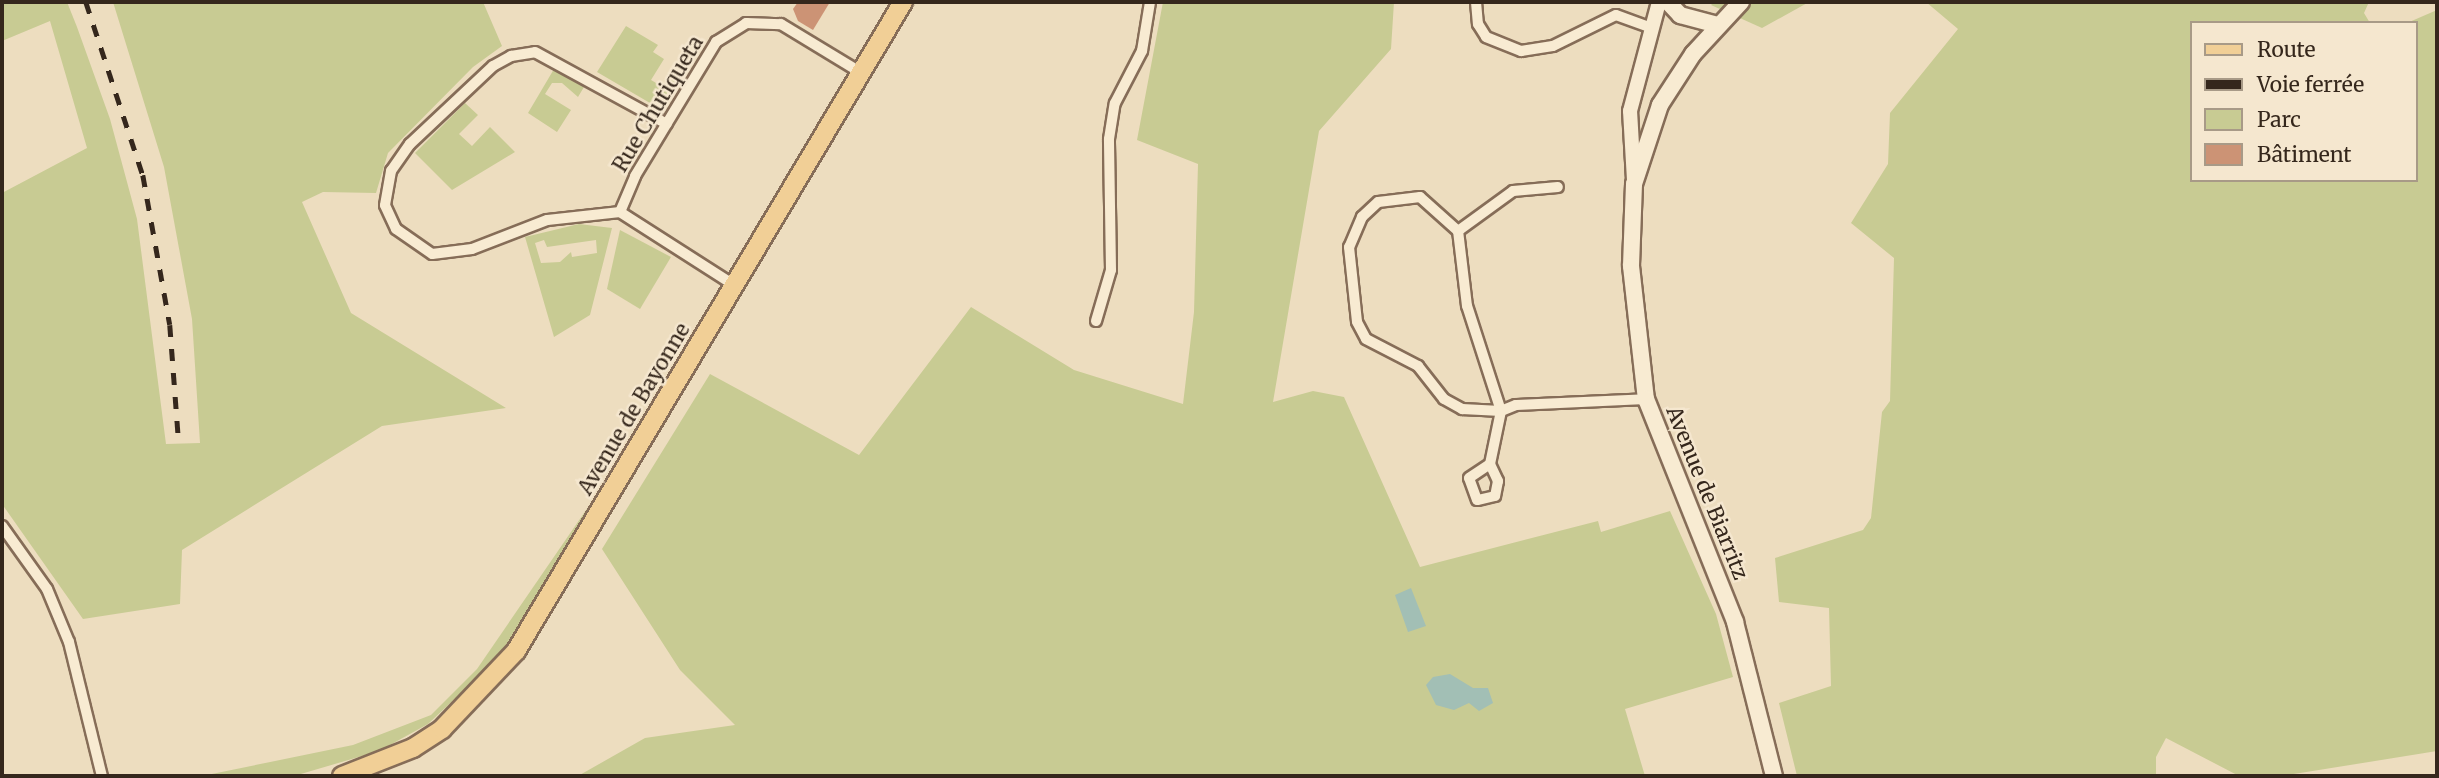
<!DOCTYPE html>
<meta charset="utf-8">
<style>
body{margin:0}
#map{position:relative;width:2439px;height:778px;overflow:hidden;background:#edddbf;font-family:Merriweather,serif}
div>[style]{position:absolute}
.green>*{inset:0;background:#c8cb93}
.water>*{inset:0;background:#a2bfb5}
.building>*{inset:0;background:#cc9375}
.roads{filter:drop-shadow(2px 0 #866d58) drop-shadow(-2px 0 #866d58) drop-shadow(0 2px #866d58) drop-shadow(0 -2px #866d58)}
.minor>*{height:10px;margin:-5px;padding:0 5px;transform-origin:5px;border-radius:5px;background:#f8ebd2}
.tertiary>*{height:14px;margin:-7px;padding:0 7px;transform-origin:7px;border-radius:7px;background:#f8ebd2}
.secondary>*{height:16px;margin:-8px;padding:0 8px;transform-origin:8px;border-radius:8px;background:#f8ebd2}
.primary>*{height:18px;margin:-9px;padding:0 9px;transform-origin:9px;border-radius:9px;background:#f1cf96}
.rail>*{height:4.5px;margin-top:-2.25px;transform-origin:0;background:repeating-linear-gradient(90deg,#35271c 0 12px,transparent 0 24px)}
span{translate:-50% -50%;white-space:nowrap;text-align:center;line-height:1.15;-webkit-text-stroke:5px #f5e7cf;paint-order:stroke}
.street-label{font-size:21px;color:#35271c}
.frame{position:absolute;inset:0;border:4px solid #35271c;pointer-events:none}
.legend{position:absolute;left:2190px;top:21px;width:228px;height:161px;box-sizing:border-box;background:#f5e7cf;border:2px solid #a89a87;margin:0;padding:9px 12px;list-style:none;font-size:21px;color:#35271c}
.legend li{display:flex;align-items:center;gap:14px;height:35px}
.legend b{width:35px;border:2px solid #a89a87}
</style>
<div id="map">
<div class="green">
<i style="clip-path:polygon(2px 2px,67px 2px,77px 27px,110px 119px,137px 219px,166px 444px,200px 443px,192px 319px,164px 167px,113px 2px,483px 2px,502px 46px,473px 67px,388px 153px,376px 193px,323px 192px,302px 202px,351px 313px,506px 408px,382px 426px,182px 550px,180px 604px,83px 619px,2px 504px,2px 193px,87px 148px,50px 21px,2px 41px)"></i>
<i style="clip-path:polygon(1163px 2px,1394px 2px,1391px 49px,1319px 131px,1273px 402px,1313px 391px,1344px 397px,1420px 567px,1598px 521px,1601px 532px,1670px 511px,1716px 614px,1733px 677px,1625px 709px,1645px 776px,578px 776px,645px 738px,735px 725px,680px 670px,602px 549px,710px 374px,859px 455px,971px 307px,1074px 370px,1183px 404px,1194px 312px,1198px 164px,1137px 140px)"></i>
<i style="clip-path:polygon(1714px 2px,1809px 2px,1762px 28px,1711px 5px)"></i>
<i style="clip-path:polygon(1926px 2px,2369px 2px,2364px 13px,2370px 23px,2192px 23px,2192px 180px,2416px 180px,2416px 23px,2407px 23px,2437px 10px,2437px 751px,2282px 776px,2239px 776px,2166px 738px,2156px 757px,2156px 776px,1797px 776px,1779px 703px,1831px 686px,1829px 608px,1779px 602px,1775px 558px,1863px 530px,1871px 518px,1882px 412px,1890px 401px,1894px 258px,1851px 223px,1888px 164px,1890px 113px,1958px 29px)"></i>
<i style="clip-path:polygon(626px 26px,658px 45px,653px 52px,664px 59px,651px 80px,663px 87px,681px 59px,690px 64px,660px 103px,650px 103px,597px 72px)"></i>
<i style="clip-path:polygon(554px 69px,584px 87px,578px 97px,562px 83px,552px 83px,545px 94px,571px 110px,557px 132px,528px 113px)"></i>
<i style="clip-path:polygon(465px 103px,478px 115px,459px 134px,472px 146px,490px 127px,515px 152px,452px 190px,415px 153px)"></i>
<i style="clip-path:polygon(evenodd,579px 224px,612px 228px,590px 315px,554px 337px,525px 237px,579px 224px,544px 240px,547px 247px,596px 240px,597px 253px,572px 257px,571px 252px,560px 262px,541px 263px,535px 243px,544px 240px)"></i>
<i style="clip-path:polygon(620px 230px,671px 257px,640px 309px,607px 289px)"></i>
<i style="clip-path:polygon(595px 497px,499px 657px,428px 724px,379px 751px,294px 776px,202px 776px,353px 745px,431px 715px,477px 669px)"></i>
</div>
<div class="water">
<i style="clip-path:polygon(1411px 588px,1426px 626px,1408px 632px,1395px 595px)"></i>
<i style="clip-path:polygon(1450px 674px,1473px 688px,1488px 688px,1493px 703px,1479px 711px,1469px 703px,1454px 710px,1436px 705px,1426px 685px,1433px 677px)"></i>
</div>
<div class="building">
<i style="clip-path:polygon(798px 2px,830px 2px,813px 30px,798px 21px,793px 9px)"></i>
</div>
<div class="roads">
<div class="minor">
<i style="left:1476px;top:2px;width:22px;rotate:85deg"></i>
<i style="left:1478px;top:24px;width:15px;rotate:58deg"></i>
<i style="left:1486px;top:37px;width:38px;rotate:22deg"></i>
<i style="left:1521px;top:51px;width:32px;rotate:-9deg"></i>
<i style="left:1553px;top:46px;width:70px;rotate:-26.2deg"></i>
<i style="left:1616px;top:15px;width:37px;rotate:20deg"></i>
<i style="left:620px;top:212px;width:73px;rotate:173.7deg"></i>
<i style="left:547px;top:220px;width:80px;rotate:158.9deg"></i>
<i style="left:472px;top:249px;width:40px;rotate:172.9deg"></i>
<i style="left:432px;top:254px;width:44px;rotate:-145.2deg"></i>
<i style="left:396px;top:229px;width:26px;rotate:-115deg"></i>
<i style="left:385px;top:205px;width:35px;rotate:-80deg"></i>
<i style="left:391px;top:171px;width:33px;rotate:-55deg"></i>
<i style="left:410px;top:144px;width:114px;rotate:-43.2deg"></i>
<i style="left:493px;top:66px;width:21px;rotate:-29deg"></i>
<i style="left:511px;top:56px;width:24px;rotate:-9deg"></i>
<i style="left:535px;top:52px;width:150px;rotate:28.6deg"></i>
<i style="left:1458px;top:231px;width:51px;rotate:-138.2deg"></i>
<i style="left:1420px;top:197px;width:42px;rotate:173.2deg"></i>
<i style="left:1378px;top:202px;width:22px;rotate:137deg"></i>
<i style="left:1362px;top:217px;width:33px;rotate:113deg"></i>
<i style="left:1349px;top:247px;width:75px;rotate:83.9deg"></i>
<i style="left:1357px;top:322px;width:19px;rotate:62deg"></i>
<i style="left:1366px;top:339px;width:59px;rotate:27.4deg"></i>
<i style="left:1418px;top:366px;width:42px;rotate:51.8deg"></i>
<i style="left:1444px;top:399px;width:21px;rotate:29deg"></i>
<i style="left:1462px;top:409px;width:39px;rotate:3deg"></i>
<i style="left:1501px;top:411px;width:110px;rotate:-107.9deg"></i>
<i style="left:1467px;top:306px;width:76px;rotate:-96.8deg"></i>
<i style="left:1458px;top:231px;width:68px;rotate:-36deg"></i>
<i style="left:1513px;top:191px;width:45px;rotate:-5.1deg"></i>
<i style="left:734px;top:285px;width:135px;rotate:-147.4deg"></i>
<i style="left:620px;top:212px;width:39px;rotate:-67deg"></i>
<i style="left:635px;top:176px;width:157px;rotate:-58.8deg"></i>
<i style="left:716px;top:42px;width:36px;rotate:-32deg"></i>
<i style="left:746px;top:23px;width:35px;rotate:2deg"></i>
<i style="left:781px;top:24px;width:92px;rotate:31.3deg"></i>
<i style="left:1096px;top:321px;width:53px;rotate:-73.6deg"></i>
<i style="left:1111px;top:270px;width:131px;rotate:-90.9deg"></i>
<i style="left:1109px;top:139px;width:36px;rotate:-81deg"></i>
<i style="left:1115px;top:103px;width:59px;rotate:-62.6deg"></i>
<i style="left:1142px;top:51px;width:50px;rotate:-80.7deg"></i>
<i style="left:1490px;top:464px;width:19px;rotate:65deg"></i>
<i style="left:1498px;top:481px;width:15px;rotate:101deg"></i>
<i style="left:1495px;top:496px;width:18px;rotate:167deg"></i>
<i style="left:1477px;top:500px;width:23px;rotate:-110deg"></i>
<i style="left:1469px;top:478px;width:25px;rotate:-34deg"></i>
<i style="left:1490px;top:464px;width:54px;rotate:-78.3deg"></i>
<i style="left:1501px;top:411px;width:16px;rotate:-22deg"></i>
<i style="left:1516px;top:405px;width:130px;rotate:-2.6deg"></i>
<i style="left:2px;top:526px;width:77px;rotate:54.5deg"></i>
<i style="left:47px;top:589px;width:57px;rotate:67.5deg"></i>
<i style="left:69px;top:642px;width:138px;rotate:76.2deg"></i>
</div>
<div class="tertiary">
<i style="left:1634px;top:180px;width:69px;rotate:-93.3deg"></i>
<i style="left:1630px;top:111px;width:113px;rotate:-75.1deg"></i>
</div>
<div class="secondary">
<i style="left:1668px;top:2px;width:18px;rotate:47deg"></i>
<i style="left:1680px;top:15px;width:38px;rotate:15deg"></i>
<i style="left:1741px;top:2px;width:71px;rotate:132.7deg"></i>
<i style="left:1693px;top:54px;width:61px;rotate:122.9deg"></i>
<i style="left:1660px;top:105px;width:83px;rotate:108.2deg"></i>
<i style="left:1634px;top:184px;width:82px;rotate:92.1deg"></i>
<i style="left:1631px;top:266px;width:134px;rotate:83.6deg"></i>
<i style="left:1646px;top:399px;width:240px;rotate:68.2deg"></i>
<i style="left:1735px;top:622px;width:159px;rotate:75.8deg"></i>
</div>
<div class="primary">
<i style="left:342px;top:776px;width:76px;rotate:-21.5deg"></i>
<i style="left:413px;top:748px;width:35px;rotate:-33deg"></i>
<i style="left:442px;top:729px;width:108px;rotate:-46.5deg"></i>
<i style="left:516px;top:651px;width:756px;rotate:-59.19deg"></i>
</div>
</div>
<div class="rail">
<i style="left:86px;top:2px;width:182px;rotate:71.8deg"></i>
<i style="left:143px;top:175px;width:152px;rotate:79.8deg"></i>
<i style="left:170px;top:325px;width:119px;rotate:85.7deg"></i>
</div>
<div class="street-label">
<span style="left:658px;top:104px;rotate:-59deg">Rue Chutiqueta</span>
<span style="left:634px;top:409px;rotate:-59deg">Avenue de Bayonne</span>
<span style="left:1707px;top:493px;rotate:68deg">Avenue de Biarritz</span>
</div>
<div class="frame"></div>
<ul class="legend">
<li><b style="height:9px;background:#f1cf96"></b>Route</li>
<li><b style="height:9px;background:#35271c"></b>Voie ferrée</li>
<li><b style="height:19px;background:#c8cb93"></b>Parc</li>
<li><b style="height:19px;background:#cc9375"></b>Bâtiment</li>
</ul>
</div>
